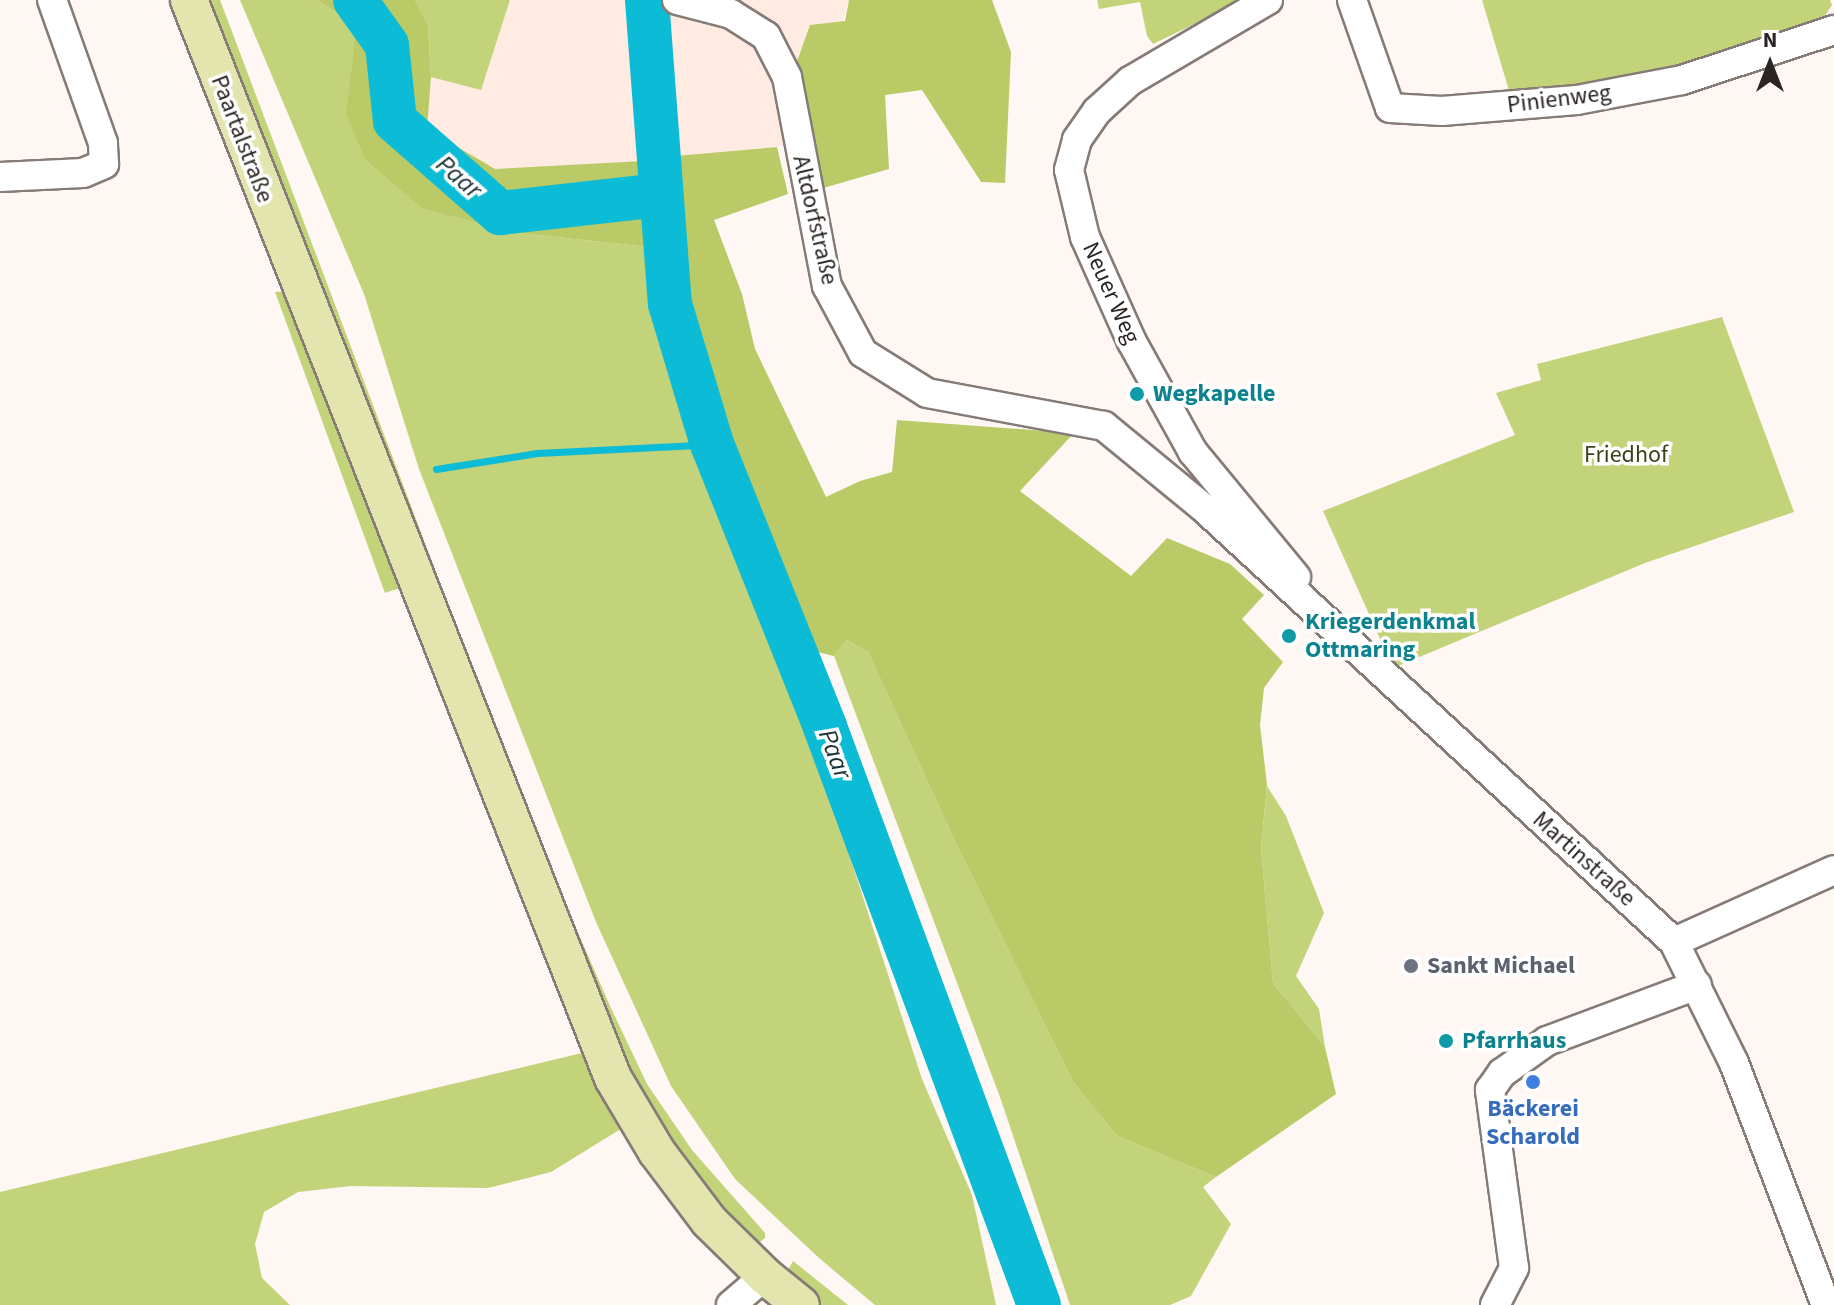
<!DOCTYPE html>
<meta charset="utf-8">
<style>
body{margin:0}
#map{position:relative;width:1834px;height:1305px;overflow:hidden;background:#fff7f4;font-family:"Source Sans 3",sans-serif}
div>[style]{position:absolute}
.built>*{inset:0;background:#ffebe1}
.green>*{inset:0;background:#c3d37a}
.forest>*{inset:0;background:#b9ca67}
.stream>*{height:7px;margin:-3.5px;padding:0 3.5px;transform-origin:3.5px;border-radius:3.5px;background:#0cbbd6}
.river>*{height:44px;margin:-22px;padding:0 22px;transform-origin:22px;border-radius:22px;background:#0cbbd6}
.roads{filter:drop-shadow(2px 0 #867b76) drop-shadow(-2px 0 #867b76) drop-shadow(0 2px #867b76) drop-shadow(0 -2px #867b76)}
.minor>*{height:28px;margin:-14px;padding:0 14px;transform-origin:14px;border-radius:14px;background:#fff}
.major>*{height:36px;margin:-18px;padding:0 18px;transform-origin:18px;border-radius:18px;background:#e3e5af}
.dots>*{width:22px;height:22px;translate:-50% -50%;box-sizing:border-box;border:4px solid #fff;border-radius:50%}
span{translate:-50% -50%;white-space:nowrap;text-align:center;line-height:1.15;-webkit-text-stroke:7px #fff;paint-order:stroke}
.street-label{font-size:24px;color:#2a2523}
.culture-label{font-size:24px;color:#0d838f;font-weight:700}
.left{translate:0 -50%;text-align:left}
.park-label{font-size:24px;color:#3d431a}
.worship-label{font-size:24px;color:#5b616d;font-weight:700}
.shop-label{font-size:24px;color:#366cbe;font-weight:700}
.water-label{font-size:26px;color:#193136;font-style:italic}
.north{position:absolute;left:1730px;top:24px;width:80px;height:80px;-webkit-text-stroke:6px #fff;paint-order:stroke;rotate:0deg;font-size:22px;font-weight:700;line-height:32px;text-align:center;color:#2a2523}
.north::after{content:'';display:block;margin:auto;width:28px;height:36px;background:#2a2523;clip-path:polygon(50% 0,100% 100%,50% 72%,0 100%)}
</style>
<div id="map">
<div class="built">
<i style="clip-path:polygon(510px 0,849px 0,808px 143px,643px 161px,495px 170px,427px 129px,431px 77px,481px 89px)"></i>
</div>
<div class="green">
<i style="clip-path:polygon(197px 0,220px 0,533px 829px,610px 1006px,647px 1084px,692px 1150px,765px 1233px,765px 1238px,758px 1244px,748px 1244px,633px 1090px)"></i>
<i style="clip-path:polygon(240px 0,317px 0,357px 26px,356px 58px,519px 233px,649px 247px,657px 337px,703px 451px,784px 678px,809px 731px,922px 1079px,972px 1195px,996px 1305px,875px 1305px,819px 1258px,735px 1179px,671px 1086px,596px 922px,419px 469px,364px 294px)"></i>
<i style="clip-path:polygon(415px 0,510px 0,481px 90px,431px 77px,428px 25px)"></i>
<i style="clip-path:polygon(1097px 0,1244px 0,1153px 44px,1147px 36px,1140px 2px,1099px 9px)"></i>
<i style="clip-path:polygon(1482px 0,1830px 0,1832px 5px,1822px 20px,1678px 67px,1571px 88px,1510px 94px)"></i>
<i style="clip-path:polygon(286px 291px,412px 584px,385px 593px,275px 292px)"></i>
<i style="clip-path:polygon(1722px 317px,1794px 512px,1645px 563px,1393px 668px,1323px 511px,1515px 435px,1496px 393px,1541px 380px,1537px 364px)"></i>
<i style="clip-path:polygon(847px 640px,868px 652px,952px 835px,1073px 1082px,1117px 1136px,1216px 1177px,1203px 1187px,1231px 1224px,1191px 1296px,1170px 1305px,1070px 1305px,1000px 1097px,834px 656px)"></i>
<i style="clip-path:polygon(1267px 786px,1286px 816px,1324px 913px,1296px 976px,1319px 1009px,1325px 1047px,1273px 983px,1261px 849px)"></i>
<i style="clip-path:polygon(586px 1052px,624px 1127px,551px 1172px,488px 1188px,351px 1186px,298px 1192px,264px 1212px,255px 1244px,262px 1278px,290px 1305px,0 1305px,0 1192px)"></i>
<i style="clip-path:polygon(793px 1261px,848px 1305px,817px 1305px,784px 1277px)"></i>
</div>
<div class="forest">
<i style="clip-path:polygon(317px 0,415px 0,428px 25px,431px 77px,427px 129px,495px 169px,643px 161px,649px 247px,519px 233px,422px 208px,365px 159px,346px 114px,357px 26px)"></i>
<i style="clip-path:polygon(849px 0,992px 0,1011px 52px,1005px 183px,981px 182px,922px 90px,885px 95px,889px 169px,813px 191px,794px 70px,810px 25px,845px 21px)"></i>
<i style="clip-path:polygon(777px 147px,788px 194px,714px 220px,742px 294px,755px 349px,826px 497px,860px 481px,892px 472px,897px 420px,1074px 433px,1020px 491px,1131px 576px,1167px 538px,1230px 564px,1264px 595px,1242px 619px,1283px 662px,1264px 688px,1260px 725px,1267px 785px,1261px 849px,1273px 983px,1325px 1047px,1336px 1094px,1216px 1177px,1117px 1136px,1073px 1082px,952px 835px,868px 652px,847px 640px,834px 656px,793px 646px,721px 467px,683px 347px,664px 157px)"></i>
</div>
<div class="stream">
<i style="left:436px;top:469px;width:102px;rotate:-9deg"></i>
<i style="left:537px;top:453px;width:175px;rotate:-2.9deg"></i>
</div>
<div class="river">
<i style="left:355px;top:0;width:55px;rotate:54.6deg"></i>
<i style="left:387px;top:45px;width:76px;rotate:84deg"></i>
<i style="left:395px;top:121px;width:140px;rotate:41.2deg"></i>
<i style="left:500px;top:213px;width:162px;rotate:-6.4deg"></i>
<i style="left:647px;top:0;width:305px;rotate:85.7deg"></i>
<i style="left:670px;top:304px;width:146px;rotate:73.3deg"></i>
<i style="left:712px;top:444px;width:305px;rotate:68.2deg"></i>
<i style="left:825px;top:727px;width:616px;rotate:69.68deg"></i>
</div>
<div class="roads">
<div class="minor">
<i style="left:677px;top:0;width:56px;rotate:14.5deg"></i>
<i style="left:731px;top:14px;width:41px;rotate:32.2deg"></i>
<i style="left:766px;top:36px;width:46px;rotate:62.9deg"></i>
<i style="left:787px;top:77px;width:213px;rotate:79.2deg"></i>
<i style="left:827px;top:286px;width:76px;rotate:61.8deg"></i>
<i style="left:863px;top:353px;width:75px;rotate:32deg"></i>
<i style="left:927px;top:393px;width:180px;rotate:10.6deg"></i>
<i style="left:1104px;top:426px;width:131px;rotate:39.4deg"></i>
<i style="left:1205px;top:509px;width:638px;rotate:42.71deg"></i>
<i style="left:1674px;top:942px;width:135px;rotate:63.6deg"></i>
<i style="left:1734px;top:1063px;width:259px;rotate:69.2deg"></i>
<i style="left:1268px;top:0;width:160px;rotate:149.6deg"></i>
<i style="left:1130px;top:81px;width:45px;rotate:137.7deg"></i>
<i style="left:1097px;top:111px;width:35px;rotate:125deg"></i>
<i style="left:1077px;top:140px;width:31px;rotate:105deg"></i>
<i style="left:1069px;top:170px;width:69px;rotate:76.6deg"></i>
<i style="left:1085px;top:237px;width:115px;rotate:65.9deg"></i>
<i style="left:1132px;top:342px;width:126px;rotate:61deg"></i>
<i style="left:1193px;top:452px;width:162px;rotate:50.5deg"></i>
<i style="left:1352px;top:0;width:114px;rotate:70.6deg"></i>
<i style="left:1390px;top:108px;width:52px;rotate:3.3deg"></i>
<i style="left:1442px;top:111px;width:135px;rotate:-4.7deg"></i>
<i style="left:1577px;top:100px;width:107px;rotate:-10.8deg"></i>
<i style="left:1682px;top:80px;width:160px;rotate:-18.2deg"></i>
<i style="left:0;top:177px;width:83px;rotate:-2.8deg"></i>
<i style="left:83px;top:173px;width:23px;rotate:-23deg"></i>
<i style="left:104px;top:164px;width:21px;rotate:-93deg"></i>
<i style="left:103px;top:143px;width:152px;rotate:-109.6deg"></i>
<i style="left:1674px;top:942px;width:175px;rotate:-24.2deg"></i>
<i style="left:731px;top:1305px;width:45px;rotate:-40.5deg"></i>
<i style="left:1495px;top:1305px;width:42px;rotate:-62.8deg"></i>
<i style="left:1514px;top:1268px;width:180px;rotate:-97.7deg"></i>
<i style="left:1490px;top:1090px;width:21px;rotate:-55deg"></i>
<i style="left:1502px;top:1073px;width:55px;rotate:-35.4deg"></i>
<i style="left:1547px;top:1041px;width:160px;rotate:-20.5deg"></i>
</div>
<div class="major">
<i style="left:189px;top:0;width:1158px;rotate:68.53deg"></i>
<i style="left:613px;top:1078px;width:86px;rotate:59.3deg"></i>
<i style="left:657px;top:1152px;width:86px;rotate:53deg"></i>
<i style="left:709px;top:1221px;width:78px;rotate:44.5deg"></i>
<i style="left:765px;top:1276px;width:46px;rotate:38.9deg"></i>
</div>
</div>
<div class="dots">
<i style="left:1137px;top:394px;background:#0f9aa8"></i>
<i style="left:1289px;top:636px;background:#0f9aa8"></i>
<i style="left:1411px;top:966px;background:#6b7280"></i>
<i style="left:1446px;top:1041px;background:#0f9aa8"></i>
<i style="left:1533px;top:1082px;background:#3f7fe0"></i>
</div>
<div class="street-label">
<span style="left:1559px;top:99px;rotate:-7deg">Pinienweg</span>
<span style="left:242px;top:139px;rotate:69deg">Paartalstraße</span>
<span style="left:815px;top:220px;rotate:77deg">Altdorfstraße</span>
<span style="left:1111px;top:293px;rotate:66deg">Neuer Weg</span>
<span style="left:1584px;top:859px;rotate:42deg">Martinstraße</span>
</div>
<div class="culture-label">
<span class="left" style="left:1153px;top:394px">Wegkapelle</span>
<span class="left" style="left:1305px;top:636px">Kriegerdenkmal<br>Ottmaring</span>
<span class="left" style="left:1462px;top:1041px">Pfarrhaus</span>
</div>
<div class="park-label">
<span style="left:1626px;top:455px">Friedhof</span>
</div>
<div class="worship-label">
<span class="left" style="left:1427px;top:966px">Sankt Michael</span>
</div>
<div class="shop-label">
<span style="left:1533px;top:1123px">Bäckerei<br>Scharold</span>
</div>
<div class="water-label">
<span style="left:459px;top:177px;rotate:41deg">Paar</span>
<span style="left:835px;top:754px;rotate:69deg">Paar</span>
</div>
<div class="north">N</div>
</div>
